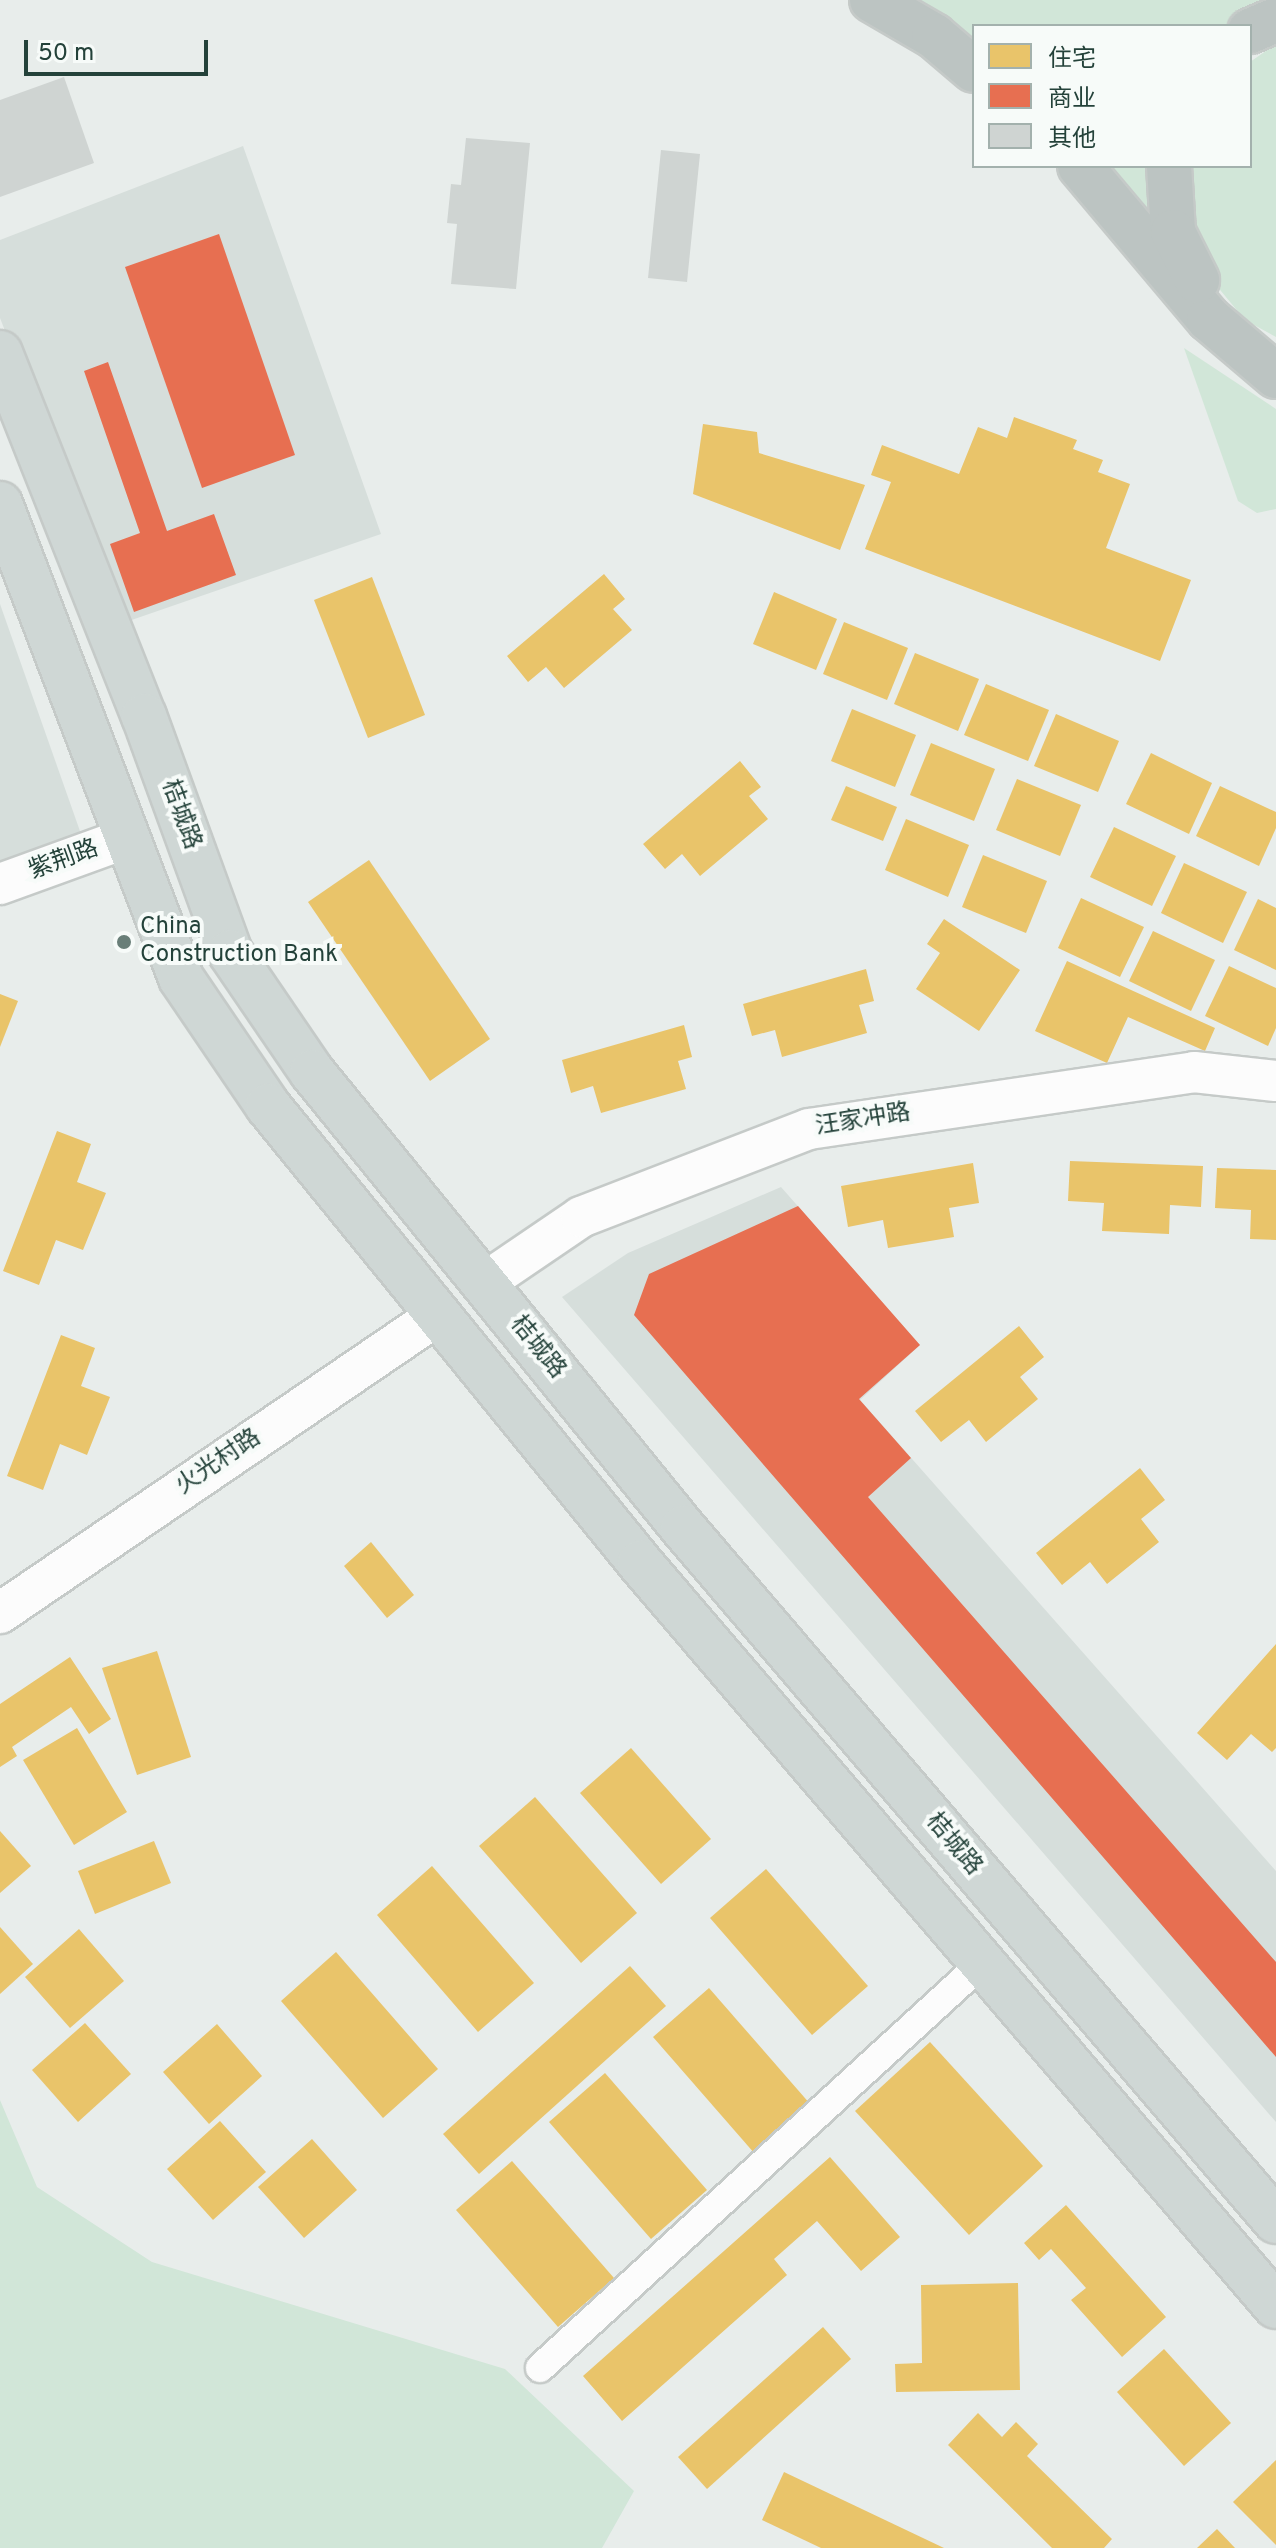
<!DOCTYPE html>
<meta charset="utf-8">
<style>
body{margin:0}
#map{position:relative;width:1276px;height:2548px;overflow:hidden;background:#e8edeb;font-family:Overpass,"Noto Sans SC",sans-serif}
div>[style]{position:absolute}
.built>*{inset:0;background:#d6dedb}
.green>*{inset:0;background:#d1e6d8}
.homes>*{inset:0;background:#e9c46a}
.shops>*{inset:0;background:#e76f51}
.building>*{inset:0;background:#cfd4d2}
.roads{filter:drop-shadow(2px 0 #c5cac8) drop-shadow(-2px 0 #c5cac8) drop-shadow(0 2px #c5cac8) drop-shadow(0 -2px #c5cac8)}
.street>*{height:28px;margin:-14px;padding:0 14px;transform-origin:14px;border-radius:14px;background:#fcfcfc}
.secondary>*{height:40px;margin:-20px;padding:0 20px;transform-origin:20px;border-radius:20px;background:#fcfcfc}
.primary>*{height:44px;margin:-22px;padding:0 22px;transform-origin:22px;border-radius:22px;background:#cfd7d5}
.highway>*{height:44px;margin:-22px;padding:0 22px;transform-origin:22px;border-radius:22px;background:#bcc4c2}
.dots>*{width:22px;height:22px;translate:-50% -50%;box-sizing:border-box;border:4px solid #f7fbf9;border-radius:50%}
span{translate:-50% -50%;white-space:nowrap;text-align:center;line-height:1.15;-webkit-text-stroke:8px #f7fbf9;paint-order:stroke}
.street-label{font-size:24px;color:#24423a}
.poi-label{font-size:24px;color:#24423a}
.left{translate:0 -50%;text-align:left}
.legend{position:absolute;left:972px;top:24px;width:280px;height:144px;box-sizing:border-box;background:#f7fbf9;border:2px solid #a3b1ad;margin:0;padding:10px 14px;list-style:none;font-size:24px;color:#24423a}
.legend li{display:flex;align-items:center;gap:16px;height:40px}
.legend b{width:40px;border:2px solid #a3b1ad}
.scale{position:absolute;left:24px;top:40px;width:184px;height:36px;box-sizing:border-box;border:4px solid #24423a;border-top:0;padding-left:10px;font-size:24px;line-height:28px;white-space:nowrap;color:#24423a;-webkit-text-stroke:6px #f7fbf9;paint-order:stroke}
</style>
<div id="map">
<div class="built">
<i style="clip-path:polygon(243px 146px,381px 534px,120px 624px,0 318px,0 240px)"></i>
<i style="clip-path:polygon(0 604px,81px 834px,0 865px)"></i>
<i style="clip-path:polygon(781px 1187px,920px 1345px,860px 1400px,1276px 1871px,1276px 2122px,562px 1297px,628px 1253px)"></i>
</div>
<div class="green">
<i style="clip-path:polygon(883px 0,1276px 0,1240px 26px,974px 26px,974px 54px)"></i>
<i style="clip-path:polygon(1276px 44px,1276px 337px,1245px 320px,1216px 285px,1196px 249px,1186px 166px,1250px 166px,1250px 62px)"></i>
<i style="clip-path:polygon(1098px 166px,1154px 166px,1161px 246px)"></i>
<i style="clip-path:polygon(1184px 348px,1276px 409px,1276px 509px,1257px 513px,1238px 501px)"></i>
<i style="clip-path:polygon(0 2100px,37px 2187px,152px 2262px,505px 2369px,634px 2491px,602px 2548px,0 2548px)"></i>
</div>
<div class="homes">
<i style="clip-path:polygon(1014px 417px,1077px 440px,1073px 449px,1103px 460px,1098px 472px,1130px 484px,1106px 548px,1191px 580px,1160px 661px,865px 549px,891px 482px,871px 475px,882px 445px,959px 474px,978px 427px,1007px 438px)"></i>
<i style="clip-path:polygon(703px 424px,757px 432px,759px 453px,865px 485px,840px 550px,693px 494px)"></i>
<i style="clip-path:polygon(604px 574px,625px 599px,613px 609px,632px 630px,564px 688px,546px 667px,528px 682px,507px 656px)"></i>
<i style="clip-path:polygon(372px 577px,425px 715px,368px 738px,314px 600px)"></i>
<i style="clip-path:polygon(774px 592px,837px 619px,816px 670px,753px 644px)"></i>
<i style="clip-path:polygon(844px 622px,908px 648px,887px 700px,823px 674px)"></i>
<i style="clip-path:polygon(915px 653px,979px 679px,958px 731px,894px 704px)"></i>
<i style="clip-path:polygon(986px 684px,1049px 710px,1028px 761px,964px 735px)"></i>
<i style="clip-path:polygon(852px 709px,916px 735px,895px 787px,831px 761px)"></i>
<i style="clip-path:polygon(1056px 714px,1119px 741px,1098px 792px,1034px 766px)"></i>
<i style="clip-path:polygon(931px 743px,995px 769px,974px 821px,910px 795px)"></i>
<i style="clip-path:polygon(1151px 753px,1212px 783px,1189px 834px,1126px 804px)"></i>
<i style="clip-path:polygon(740px 761px,761px 787px,749px 796px,768px 819px,700px 876px,682px 854px,665px 869px,643px 844px)"></i>
<i style="clip-path:polygon(1017px 779px,1081px 805px,1060px 856px,996px 830px)"></i>
<i style="clip-path:polygon(846px 786px,897px 807px,883px 841px,831px 820px)"></i>
<i style="clip-path:polygon(1220px 786px,1276px 812px,1276px 828px,1259px 866px,1196px 836px)"></i>
<i style="clip-path:polygon(906px 819px,969px 845px,948px 897px,885px 870px)"></i>
<i style="clip-path:polygon(1114px 827px,1176px 856px,1152px 906px,1090px 877px)"></i>
<i style="clip-path:polygon(983px 855px,1047px 881px,1026px 933px,962px 907px)"></i>
<i style="clip-path:polygon(369px 860px,490px 1039px,430px 1081px,308px 902px)"></i>
<i style="clip-path:polygon(1184px 863px,1247px 892px,1223px 943px,1161px 913px)"></i>
<i style="clip-path:polygon(1081px 898px,1144px 927px,1120px 977px,1058px 948px)"></i>
<i style="clip-path:polygon(1258px 899px,1276px 908px,1276px 970px,1234px 950px)"></i>
<i style="clip-path:polygon(944px 919px,1020px 970px,979px 1031px,916px 989px,940px 953px,927px 944px)"></i>
<i style="clip-path:polygon(1153px 931px,1215px 960px,1191px 1011px,1129px 981px)"></i>
<i style="clip-path:polygon(1067px 961px,1215px 1028px,1205px 1051px,1128px 1017px,1107px 1063px,1035px 1031px)"></i>
<i style="clip-path:polygon(1229px 966px,1276px 988px,1276px 1028px,1268px 1046px,1205px 1016px)"></i>
<i style="clip-path:polygon(866px 969px,874px 1001px,859px 1005px,867px 1033px,782px 1057px,775px 1030px,752px 1036px,743px 1004px)"></i>
<i style="clip-path:polygon(0 994px,18px 1001px,0 1047px)"></i>
<i style="clip-path:polygon(684px 1025px,692px 1057px,678px 1061px,686px 1089px,601px 1113px,593px 1086px,571px 1093px,562px 1060px)"></i>
<i style="clip-path:polygon(57px 1131px,91px 1144px,77px 1182px,106px 1193px,83px 1250px,56px 1240px,39px 1285px,3px 1271px)"></i>
<i style="clip-path:polygon(1070px 1161px,1203px 1166px,1201px 1207px,1170px 1205px,1169px 1234px,1102px 1231px,1104px 1203px,1068px 1201px)"></i>
<i style="clip-path:polygon(973px 1163px,979px 1203px,949px 1208px,954px 1237px,888px 1248px,883px 1220px,848px 1227px,841px 1186px)"></i>
<i style="clip-path:polygon(1217px 1168px,1276px 1170px,1276px 1240px,1250px 1239px,1251px 1210px,1215px 1208px)"></i>
<i style="clip-path:polygon(1019px 1326px,1044px 1357px,1020px 1377px,1038px 1399px,986px 1442px,969px 1420px,941px 1442px,915px 1411px)"></i>
<i style="clip-path:polygon(61px 1335px,95px 1348px,81px 1386px,110px 1397px,87px 1455px,60px 1444px,43px 1490px,7px 1476px)"></i>
<i style="clip-path:polygon(1140px 1468px,1165px 1500px,1141px 1519px,1159px 1542px,1107px 1584px,1090px 1562px,1062px 1585px,1036px 1553px)"></i>
<i style="clip-path:polygon(371px 1542px,414px 1595px,387px 1618px,344px 1566px)"></i>
<i style="clip-path:polygon(1276px 1644px,1276px 1748px,1272px 1752px,1251px 1734px,1227px 1760px,1197px 1733px)"></i>
<i style="clip-path:polygon(157px 1651px,191px 1757px,137px 1775px,102px 1668px)"></i>
<i style="clip-path:polygon(70px 1657px,111px 1719px,89px 1734px,71px 1707px,12px 1747px,17px 1756px,0 1767px,0 1704px)"></i>
<i style="clip-path:polygon(77px 1728px,127px 1812px,74px 1845px,23px 1760px)"></i>
<i style="clip-path:polygon(631px 1748px,711px 1839px,661px 1884px,580px 1793px)"></i>
<i style="clip-path:polygon(535px 1797px,637px 1913px,581px 1963px,479px 1846px)"></i>
<i style="clip-path:polygon(0 1831px,31px 1866px,0 1893px)"></i>
<i style="clip-path:polygon(154px 1841px,171px 1883px,95px 1914px,78px 1871px)"></i>
<i style="clip-path:polygon(432px 1866px,534px 1983px,478px 2032px,377px 1915px)"></i>
<i style="clip-path:polygon(766px 1869px,868px 1986px,812px 2035px,710px 1918px)"></i>
<i style="clip-path:polygon(0 1927px,33px 1964px,0 1994px)"></i>
<i style="clip-path:polygon(79px 1929px,124px 1981px,70px 2028px,25px 1977px)"></i>
<i style="clip-path:polygon(336px 1952px,438px 2069px,383px 2118px,281px 2001px)"></i>
<i style="clip-path:polygon(630px 1966px,666px 2006px,479px 2174px,443px 2134px)"></i>
<i style="clip-path:polygon(709px 1988px,811px 2105px,755px 2154px,653px 2037px)"></i>
<i style="clip-path:polygon(85px 2023px,131px 2074px,78px 2122px,32px 2070px)"></i>
<i style="clip-path:polygon(217px 2024px,262px 2076px,209px 2124px,163px 2072px)"></i>
<i style="clip-path:polygon(930px 2042px,1043px 2166px,969px 2235px,855px 2111px)"></i>
<i style="clip-path:polygon(605px 2073px,707px 2190px,651px 2239px,549px 2122px)"></i>
<i style="clip-path:polygon(220px 2121px,266px 2172px,213px 2220px,167px 2169px)"></i>
<i style="clip-path:polygon(312px 2139px,357px 2190px,304px 2238px,258px 2187px)"></i>
<i style="clip-path:polygon(830px 2157px,900px 2237px,861px 2271px,817px 2221px,774px 2259px,787px 2275px,622px 2421px,583px 2376px)"></i>
<i style="clip-path:polygon(512px 2161px,614px 2278px,558px 2327px,456px 2210px)"></i>
<i style="clip-path:polygon(1066px 2205px,1166px 2317px,1122px 2357px,1071px 2300px,1086px 2288px,1051px 2249px,1039px 2260px,1024px 2243px)"></i>
<i style="clip-path:polygon(1018px 2283px,1020px 2390px,896px 2392px,895px 2364px,922px 2363px,921px 2285px)"></i>
<i style="clip-path:polygon(823px 2327px,851px 2359px,707px 2489px,678px 2457px)"></i>
<i style="clip-path:polygon(1164px 2349px,1231px 2423px,1184px 2466px,1117px 2392px)"></i>
<i style="clip-path:polygon(978px 2413px,1002px 2437px,1016px 2422px,1038px 2444px,1027px 2456px,1112px 2539px,1104px 2548px,1052px 2548px,948px 2445px)"></i>
<i style="clip-path:polygon(1276px 2460px,1276px 2545px,1233px 2502px)"></i>
<i style="clip-path:polygon(784px 2472px,944px 2548px,821px 2548px,762px 2520px)"></i>
<i style="clip-path:polygon(1217px 2529px,1235px 2548px,1197px 2548px)"></i>
</div>
<div class="shops">
<i style="clip-path:polygon(219px 234px,295px 455px,202px 488px,125px 267px)"></i>
<i style="clip-path:polygon(108px 362px,167px 531px,214px 514px,236px 575px,134px 612px,110px 544px,140px 533px,84px 371px)"></i>
<i style="clip-path:polygon(798px 1206px,920px 1345px,859px 1399px,911px 1458px,868px 1497px,1276px 1962px,1276px 2057px,634px 1315px,649px 1274px)"></i>
</div>
<div class="building">
<i style="clip-path:polygon(64px 77px,94px 163px,0 197px,0 100px)"></i>
<i style="clip-path:polygon(466px 138px,530px 143px,516px 289px,451px 284px,457px 224px,447px 223px,451px 184px,461px 185px)"></i>
<i style="clip-path:polygon(661px 150px,700px 154px,687px 282px,648px 278px)"></i>
</div>
<div class="roads">
<div class="street">
<i style="left:540px;top:2368px;width:598px;rotate:-42.49deg"></i>
</div>
<div class="secondary">
<i style="left:0;top:884px;width:135px;rotate:-19.9deg"></i>
<i style="left:484px;top:1283px;width:117px;rotate:-34.2deg"></i>
<i style="left:581px;top:1217px;width:244px;rotate:-21.1deg"></i>
<i style="left:809px;top:1129px;width:389px;rotate:-8.4deg"></i>
<i style="left:1194px;top:1072px;width:82px;rotate:6.3deg"></i>
<i style="left:0;top:1613px;width:530px;rotate:-34.23deg"></i>
</div>
<div class="primary">
<i style="left:0;top:353px;width:391px;rotate:68.4deg"></i>
<i style="left:144px;top:716px;width:251px;rotate:70deg"></i>
<i style="left:230px;top:952px;width:145px;rotate:55.7deg"></i>
<i style="left:312px;top:1072px;width:588px;rotate:50.87deg"></i>
<i style="left:683px;top:1528px;width:912px;rotate:49.45deg"></i>
<i style="left:0;top:504px;width:507px;rotate:69.1deg"></i>
<i style="left:181px;top:978px;width:155px;rotate:55.8deg"></i>
<i style="left:268px;top:1106px;width:589px;rotate:50.85deg"></i>
<i style="left:640px;top:1563px;width:978px;rotate:49.44deg"></i>
</div>
<div class="highway">
<i style="left:872px;top:0;width:72px;rotate:30.1deg"></i>
<i style="left:934px;top:36px;width:52px;rotate:40.4deg"></i>
<i style="left:1250px;top:31px;width:28px;rotate:-23deg"></i>
<i style="left:1080px;top:166px;width:200px;rotate:49.9deg"></i>
<i style="left:1209px;top:319px;width:88px;rotate:40.4deg"></i>
<i style="left:1169px;top:166px;width:66px;rotate:86.5deg"></i>
<i style="left:1173px;top:232px;width:54px;rotate:63.4deg"></i>
</div>
</div>
<div class="dots">
<i style="left:124px;top:942px;background:#697e78"></i>
</div>
<div class="street-label">
<span style="left:180px;top:815px;rotate:70deg">桔城路</span>
<span style="left:64px;top:861px;rotate:-20deg">紫荆路</span>
<span style="left:863px;top:1121px;rotate:-9deg">汪家冲路</span>
<span style="left:537px;top:1348px;rotate:51deg">桔城路</span>
<span style="left:219px;top:1463px;rotate:-34deg">火光村路</span>
<span style="left:953px;top:1845px;rotate:50deg">桔城路</span>
</div>
<div class="poi-label">
<span class="left" style="left:140px;top:942px">China<br>Construction Bank</span>
</div>
<ul class="legend">
<li><b style="height:22px;background:#e9c46a"></b>住宅</li>
<li><b style="height:22px;background:#e76f51"></b>商业</li>
<li><b style="height:22px;background:#cfd4d2"></b>其他</li>
</ul>
<div class="scale">50 m</div>
</div>
